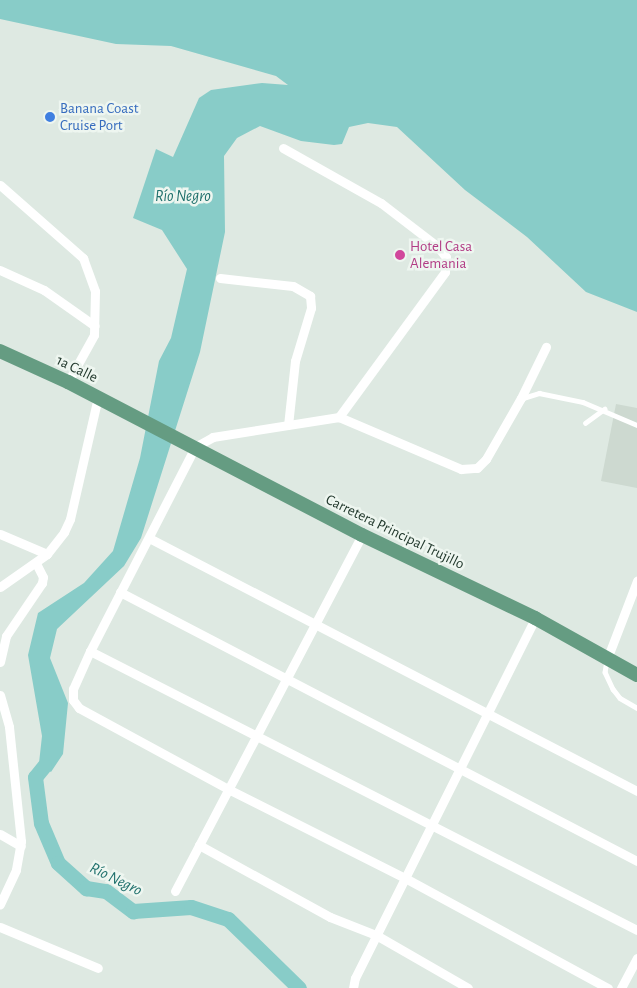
<!DOCTYPE html>
<meta charset="utf-8">
<style>
body{margin:0}
#map{position:relative;width:637px;height:988px;overflow:hidden;background:#dee9e2;font-family:"Alegreya Sans",sans-serif}
div>[style]{position:absolute}
.built>*{inset:0;background:#cdd9d0}
.water>*{inset:0;background:#88ccc8}
.river>*{height:15px;margin:-7.5px;padding:0 7.5px;transform-origin:7.5px;border-radius:7.5px;background:#88ccc8}
.service>*{height:4.5px;margin:-2.25px;padding:0 2.25px;transform-origin:2.25px;border-radius:2.25px;background:#fff}
.minor>*{height:9px;margin:-4.5px;padding:0 4.5px;transform-origin:4.5px;border-radius:4.5px;background:#fff}
.primary>*{height:14px;margin:-7px;padding:0 7px;transform-origin:7px;border-radius:7px;background:#659c82}
.dots>*{width:14px;height:14px;translate:-50% -50%;box-sizing:border-box;border:2px solid #eef6f0;border-radius:50%}
span{translate:-50% -50%;white-space:nowrap;text-align:center;line-height:1.15;-webkit-text-stroke:5px #eef6f0;paint-order:stroke}
.shop-label{font-size:15px;color:#366cbe}
.left{translate:0 -50%;text-align:left}
.hotel-label{font-size:15px;color:#b23c85}
.street-label{font-size:15px;color:#21382c}
.water-label{font-size:16px;color:#1f706c;font-style:italic}
</style>
<div id="map">
<div class="built">
<i style="clip-path:polygon(616px 404px,637px 408px,637px 488px,601px 481px)"></i>
</div>
<div class="water">
<i style="clip-path:polygon(0 0,637px 0,637px 312px,586px 292px,527px 237px,465px 190px,397px 127px,368px 123px,349px 127px,342px 144px,334px 145px,301px 141px,260px 126px,237px 138px,224px 156px,225px 232px,200px 352px,141px 538px,124px 566px,57px 629px,50px 658px,68px 703px,63px 754px,51px 772px,39px 763px,42px 736px,28px 655px,38px 613px,84px 583px,113px 551px,140px 458px,159px 361px,171px 338px,187px 269px,162px 230px,133px 218px,156px 149px,173px 157px,199px 98px,211px 90px,262px 83px,288px 85px,276px 76px,171px 46px,116px 44px,0 19px)"></i>
</div>
<div class="river">
<i style="left:44px;top:766px;width:14px;rotate:129deg"></i>
<i style="left:35px;top:777px;width:46px;rotate:82.6deg"></i>
<i style="left:41px;top:823px;width:43px;rotate:67deg"></i>
<i style="left:58px;top:863px;width:38px;rotate:42deg"></i>
<i style="left:86px;top:888px;width:20px;rotate:9deg"></i>
<i style="left:106px;top:891px;width:34px;rotate:37deg"></i>
<i style="left:133px;top:911px;width:58px;rotate:-3.9deg"></i>
<i style="left:191px;top:907px;width:39px;rotate:18deg"></i>
<i style="left:228px;top:919px;width:99px;rotate:44.2deg"></i>
</div>
<div class="service">
<i style="left:523px;top:398px;width:17px;rotate:-17deg"></i>
<i style="left:539px;top:393px;width:45px;rotate:11.6deg"></i>
<i style="left:583px;top:402px;width:59px;rotate:23.1deg"></i>
<i style="left:585px;top:423px;width:24px;rotate:-36deg"></i>
<i style="left:607px;top:660px;width:12px;rotate:99deg"></i>
<i style="left:605px;top:672px;width:19px;rotate:65deg"></i>
<i style="left:613px;top:689px;width:11px;rotate:52deg"></i>
<i style="left:620px;top:698px;width:20px;rotate:30deg"></i>
</div>
<div class="minor">
<i style="left:283px;top:148px;width:112px;rotate:29.3deg"></i>
<i style="left:381px;top:203px;width:71px;rotate:37.5deg"></i>
<i style="left:437px;top:246px;width:14px;rotate:51deg"></i>
<i style="left:446px;top:257px;width:15px;rotate:94deg"></i>
<i style="left:445px;top:272px;width:180px;rotate:126.2deg"></i>
<i style="left:339px;top:417px;width:128px;rotate:171deg"></i>
<i style="left:213px;top:437px;width:21px;rotate:151deg"></i>
<i style="left:195px;top:447px;width:229px;rotate:117.2deg"></i>
<i style="left:90px;top:651px;width:42px;rotate:114.1deg"></i>
<i style="left:73px;top:689px;width:11px;rotate:90deg"></i>
<i style="left:73px;top:700px;width:10px;rotate:53deg"></i>
<i style="left:79px;top:708px;width:170px;rotate:28.5deg"></i>
<i style="left:228px;top:789px;width:198px;rotate:26.7deg"></i>
<i style="left:405px;top:878px;width:231px;rotate:28.5deg"></i>
<i style="left:0;top:185px;width:111px;rotate:41.3deg"></i>
<i style="left:83px;top:258px;width:35px;rotate:70deg"></i>
<i style="left:95px;top:291px;width:44px;rotate:91.3deg"></i>
<i style="left:94px;top:335px;width:54px;rotate:119deg"></i>
<i style="left:0;top:270px;width:48px;rotate:24.4deg"></i>
<i style="left:44px;top:290px;width:62px;rotate:35.2deg"></i>
<i style="left:220px;top:278px;width:73px;rotate:6.3deg"></i>
<i style="left:293px;top:286px;width:20px;rotate:30deg"></i>
<i style="left:310px;top:296px;width:12px;rotate:85deg"></i>
<i style="left:311px;top:308px;width:55px;rotate:106.8deg"></i>
<i style="left:295px;top:361px;width:64px;rotate:96.2deg"></i>
<i style="left:339px;top:417px;width:133px;rotate:23.1deg"></i>
<i style="left:461px;top:469px;width:16px;rotate:-4deg"></i>
<i style="left:477px;top:468px;width:13px;rotate:-45deg"></i>
<i style="left:486px;top:459px;width:70px;rotate:-60.2deg"></i>
<i style="left:521px;top:398px;width:57px;rotate:-63.9deg"></i>
<i style="left:0;top:534px;width:51px;rotate:23.1deg"></i>
<i style="left:149px;top:538px;width:550px;rotate:27.4deg"></i>
<i style="left:0;top:587px;width:57px;rotate:-35.1deg"></i>
<i style="left:47px;top:554px;width:28px;rotate:-52deg"></i>
<i style="left:64px;top:532px;width:14px;rotate:-65deg"></i>
<i style="left:70px;top:519px;width:125px;rotate:-77.1deg"></i>
<i style="left:120px;top:592px;width:583px;rotate:27.49deg"></i>
<i style="left:90px;top:651px;width:614px;rotate:27.02deg"></i>
<i style="left:607px;top:659px;width:84px;rotate:-69deg"></i>
<i style="left:0;top:662px;width:27px;rotate:-77deg"></i>
<i style="left:6px;top:636px;width:64px;rotate:-55.8deg"></i>
<i style="left:42px;top:583px;width:6px;rotate:-81deg"></i>
<i style="left:43px;top:577px;width:16px;rotate:-117deg"></i>
<i style="left:0;top:695px;width:33px;rotate:74deg"></i>
<i style="left:9px;top:727px;width:115px;rotate:84deg"></i>
<i style="left:21px;top:841px;width:29px;rotate:100deg"></i>
<i style="left:16px;top:870px;width:38px;rotate:115deg"></i>
<i style="left:0;top:834px;width:24px;rotate:30deg"></i>
<i style="left:199px;top:845px;width:149px;rotate:28.8deg"></i>
<i style="left:330px;top:917px;width:49px;rotate:21.4deg"></i>
<i style="left:376px;top:935px;width:106px;rotate:29.9deg"></i>
<i style="left:175px;top:891px;width:402px;rotate:-62.3deg"></i>
<i style="left:0;top:927px;width:106px;rotate:22.7deg"></i>
<i style="left:353px;top:988px;width:10px;rotate:-79deg"></i>
<i style="left:355px;top:978px;width:402px;rotate:-63.4deg"></i>
<i style="left:621px;top:988px;width:34px;rotate:-62deg"></i>
</div>
<div class="primary">
<i style="left:0;top:351px;width:75px;rotate:24.5deg"></i>
<i style="left:68px;top:382px;width:331px;rotate:27.5deg"></i>
<i style="left:362px;top:535px;width:192px;rotate:25.6deg"></i>
<i style="left:535px;top:618px;width:117px;rotate:29.2deg"></i>
</div>
<div class="dots">
<i style="left:50px;top:117px;background:#3f7fe0"></i>
<i style="left:400px;top:255px;background:#d1479c"></i>
</div>
<div class="shop-label">
<span class="left" style="left:60px;top:117px">Banana Coast<br>Cruise Port</span>
</div>
<div class="hotel-label">
<span class="left" style="left:410px;top:255px">Hotel Casa<br>Alemania</span>
</div>
<div class="street-label">
<span style="left:77px;top:369px;rotate:26deg">1a Calle</span>
<span style="left:395px;top:532px;rotate:26deg">Carretera Principal Trujillo</span>
</div>
<div class="water-label">
<span style="left:183px;top:196px">Río Negro</span>
<span style="left:116px;top:879px;rotate:26deg">Río Negro</span>
</div>
</div>
